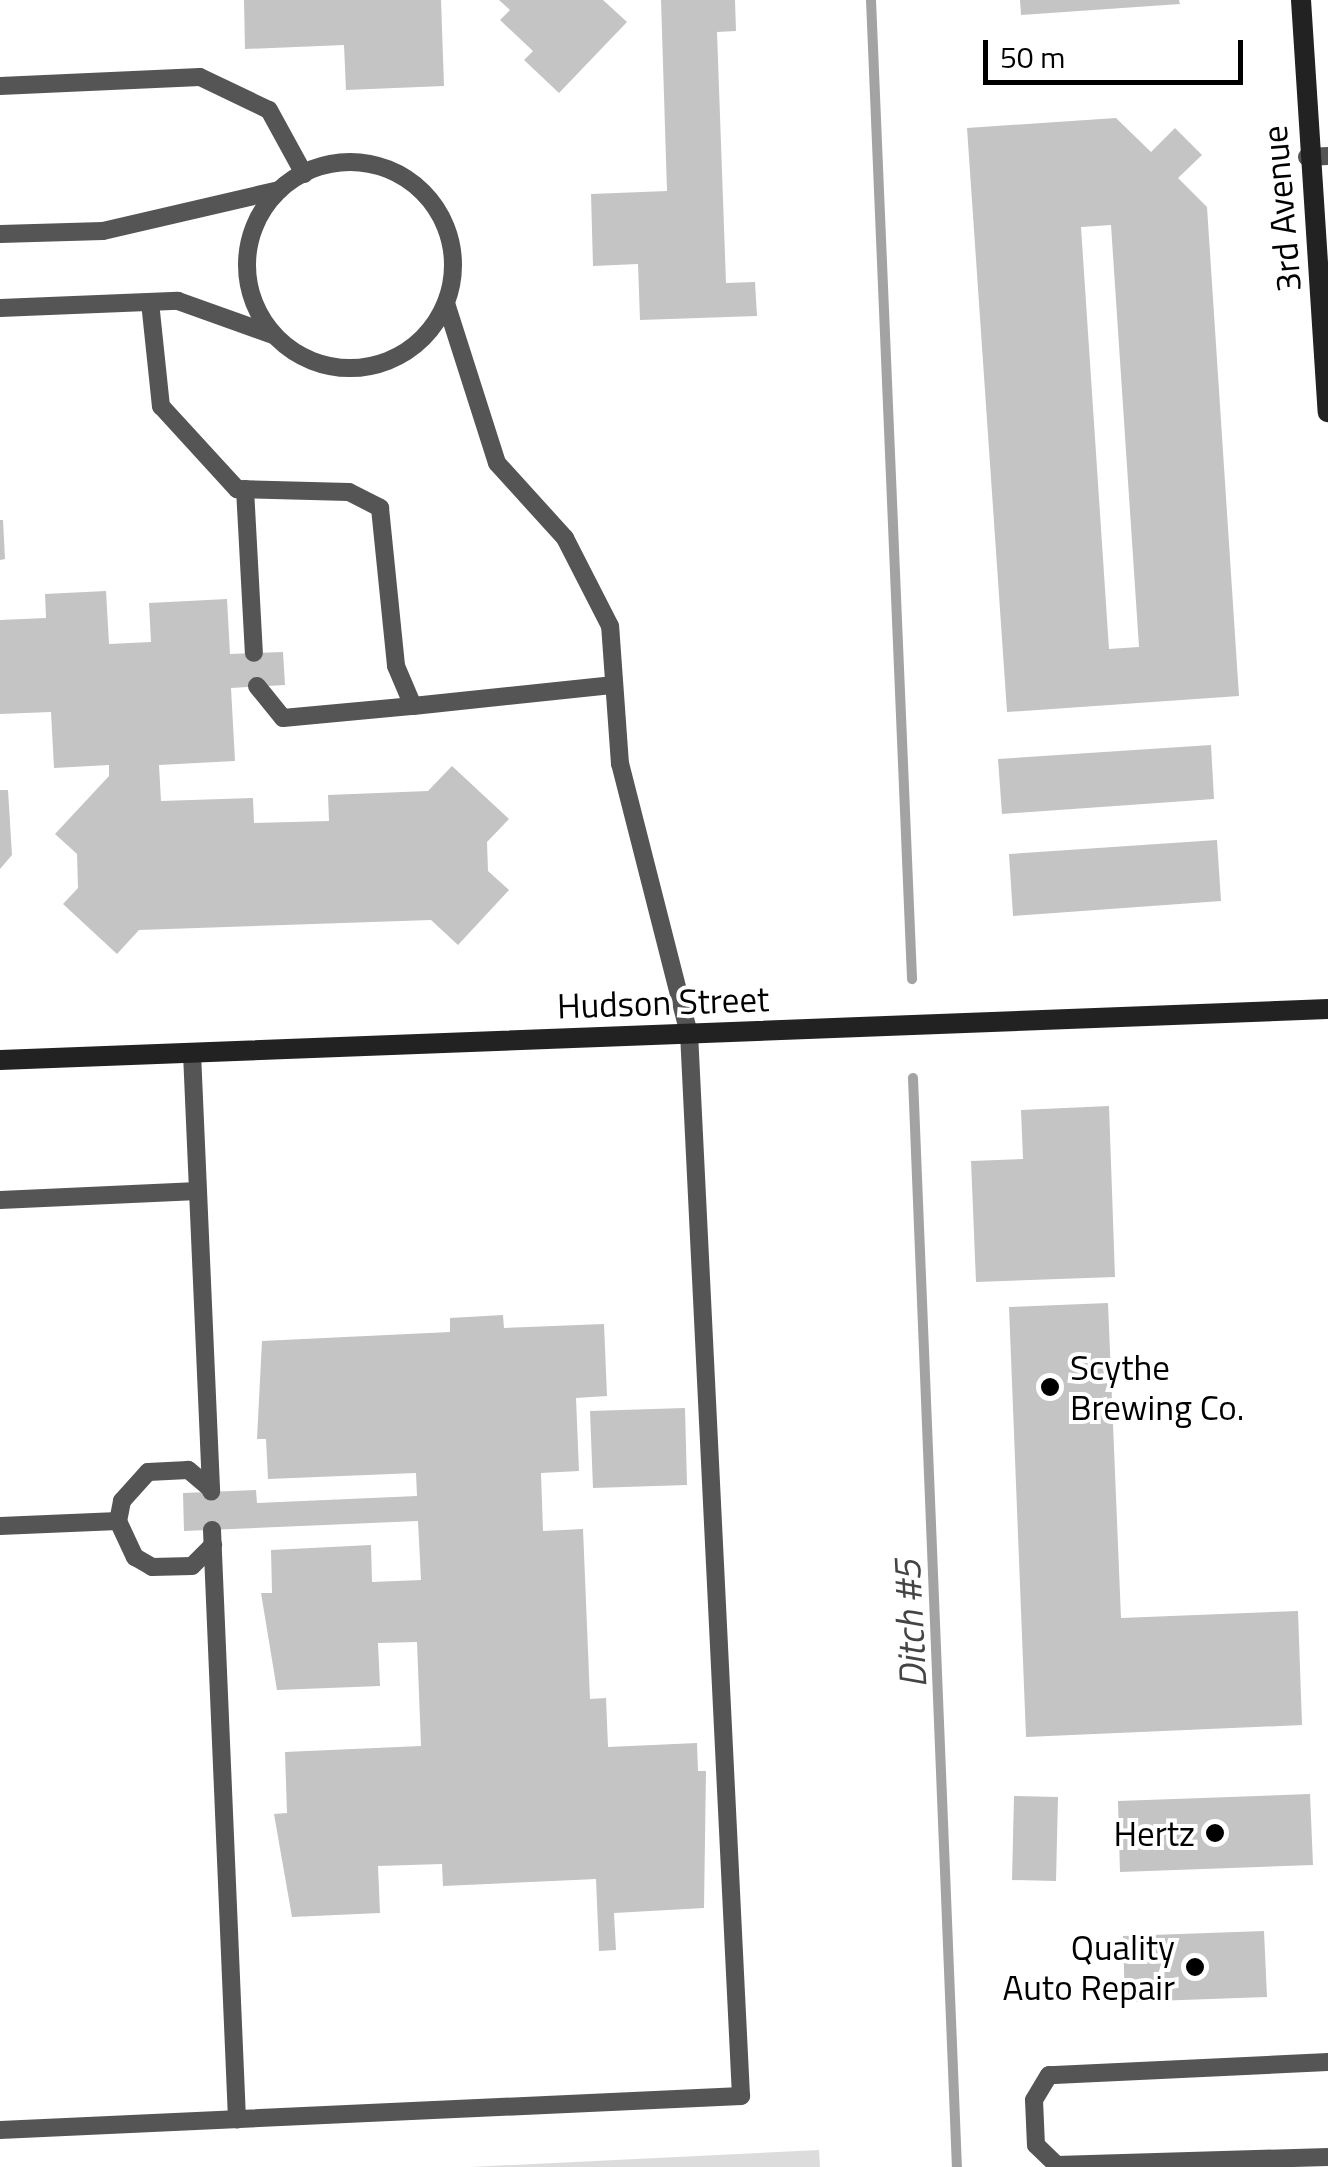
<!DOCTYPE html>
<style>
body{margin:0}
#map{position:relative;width:1328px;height:2167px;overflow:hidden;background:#fff;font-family:"Titillium Web",sans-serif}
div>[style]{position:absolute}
.green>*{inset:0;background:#dcdcdc}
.stream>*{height:10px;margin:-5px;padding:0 5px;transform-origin:5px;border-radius:5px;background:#a3a3a3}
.building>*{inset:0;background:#c4c4c4}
.lane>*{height:18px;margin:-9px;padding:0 9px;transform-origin:9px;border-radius:9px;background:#555}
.lane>.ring{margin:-9px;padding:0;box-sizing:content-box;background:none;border:18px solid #555;border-radius:50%}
.secondary>*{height:20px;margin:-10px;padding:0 10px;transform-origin:10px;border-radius:10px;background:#222}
.dots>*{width:28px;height:28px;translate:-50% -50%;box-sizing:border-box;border:5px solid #fff;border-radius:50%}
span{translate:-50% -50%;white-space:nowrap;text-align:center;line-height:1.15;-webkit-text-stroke:8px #fff;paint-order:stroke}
.street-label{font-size:35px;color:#000}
.poi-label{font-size:35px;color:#000}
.left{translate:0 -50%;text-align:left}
.right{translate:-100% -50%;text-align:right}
.water-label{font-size:38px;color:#444;font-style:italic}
.scale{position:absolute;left:983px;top:40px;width:260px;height:45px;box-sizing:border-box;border:5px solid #000;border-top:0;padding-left:12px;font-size:30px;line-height:35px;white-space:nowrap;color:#000;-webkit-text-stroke:8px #fff;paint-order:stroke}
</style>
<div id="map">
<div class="green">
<i style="clip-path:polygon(819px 2150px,820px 2167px,470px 2167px)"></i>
</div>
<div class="stream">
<i style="left:871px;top:0;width:980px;rotate:87.6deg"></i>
<i style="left:913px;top:1078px;width:1090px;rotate:87.69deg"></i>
</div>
<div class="building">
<i style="clip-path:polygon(244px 0,441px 0,444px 86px,346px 90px,344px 45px,245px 49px)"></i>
<i style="clip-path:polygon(499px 0,603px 0,627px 22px,559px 93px,524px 60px,533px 51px,500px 20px,510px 10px)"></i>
<i style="clip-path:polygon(661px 0,735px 0,736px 31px,717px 32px,726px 283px,755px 282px,757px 316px,640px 320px,638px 264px,593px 266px,591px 194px,667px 191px)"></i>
<i style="clip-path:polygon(1020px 0,1179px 0,1180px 4px,1021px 15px)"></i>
<i style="clip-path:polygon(evenodd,1116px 118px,1151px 152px,1175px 128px,1202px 155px,1178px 178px,1207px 207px,1239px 696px,1007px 712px,967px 128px,1116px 118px,1111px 225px,1139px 647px,1109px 649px,1081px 227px,1111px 225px)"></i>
<i style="clip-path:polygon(0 520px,3px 520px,5px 559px,0 560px)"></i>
<i style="clip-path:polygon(106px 591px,109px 644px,151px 642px,149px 603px,227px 599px,230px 654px,283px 652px,285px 685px,231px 688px,235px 761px,159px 765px,161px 801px,253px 798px,254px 823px,329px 821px,328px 795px,428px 791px,452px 766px,509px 819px,487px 842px,488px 871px,509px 890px,458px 945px,431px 920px,139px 930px,117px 954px,63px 904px,78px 888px,77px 854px,55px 834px,109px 776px,109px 765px,54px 768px,51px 712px,0 714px,0 620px,46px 618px,45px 594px)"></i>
<i style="clip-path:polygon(1211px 745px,1214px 799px,1002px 814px,998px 759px)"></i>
<i style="clip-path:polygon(0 790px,8px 790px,12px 855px,0 869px)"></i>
<i style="clip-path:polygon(1217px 840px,1221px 901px,1013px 916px,1009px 854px)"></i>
<i style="clip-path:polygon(1109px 1106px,1115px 1277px,976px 1282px,971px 1161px,1023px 1159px,1021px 1110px)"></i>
<i style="clip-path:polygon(1108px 1303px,1121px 1618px,1298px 1611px,1302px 1725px,1026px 1737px,1009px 1307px)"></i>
<i style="clip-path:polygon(503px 1315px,504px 1328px,604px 1324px,607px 1396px,576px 1398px,579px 1471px,541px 1473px,543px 1531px,583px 1529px,590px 1699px,606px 1698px,608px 1747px,697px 1743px,698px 1771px,706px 1771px,704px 1908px,614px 1913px,616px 1950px,599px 1951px,596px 1879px,443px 1886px,442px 1864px,378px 1866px,380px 1913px,292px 1917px,274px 1814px,287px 1813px,285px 1752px,421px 1746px,417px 1642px,378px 1643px,380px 1686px,277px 1690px,261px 1593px,272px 1593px,271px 1550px,371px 1545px,372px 1582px,421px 1580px,418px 1521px,184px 1531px,183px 1493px,256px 1490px,257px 1503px,417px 1496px,416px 1473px,268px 1479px,266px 1439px,257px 1439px,262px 1341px,450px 1332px,450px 1318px)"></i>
<i style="clip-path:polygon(685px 1408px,687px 1485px,593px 1488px,590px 1411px)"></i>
<i style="clip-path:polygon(1310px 1794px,1313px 1865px,1120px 1872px,1118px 1801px)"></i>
<i style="clip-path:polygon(1014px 1796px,1058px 1797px,1056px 1881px,1012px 1880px)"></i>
<i style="clip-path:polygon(1264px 1931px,1267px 1997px,1125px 2002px,1123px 1936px)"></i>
</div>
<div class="lane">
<i style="left:0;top:86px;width:200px;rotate:-2.6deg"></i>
<i style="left:200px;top:77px;width:76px;rotate:25.6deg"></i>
<i style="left:269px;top:110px;width:73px;rotate:61.3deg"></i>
<i style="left:1307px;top:157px;width:21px;rotate:-3deg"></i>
<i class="ring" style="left:247px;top:162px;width:188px;height:188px"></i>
<i style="left:0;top:234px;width:103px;rotate:-1.7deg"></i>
<i style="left:103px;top:231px;width:181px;rotate:-13.1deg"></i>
<i style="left:150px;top:302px;width:105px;rotate:84deg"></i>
<i style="left:161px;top:406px;width:113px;rotate:47.5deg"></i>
<i style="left:237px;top:489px;width:112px;rotate:1.5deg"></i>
<i style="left:349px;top:492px;width:35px;rotate:27deg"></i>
<i style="left:380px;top:508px;width:159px;rotate:84.2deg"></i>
<i style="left:396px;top:666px;width:43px;rotate:67deg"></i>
<i style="left:413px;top:706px;width:202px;rotate:-6deg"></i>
<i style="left:0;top:308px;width:178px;rotate:-2.3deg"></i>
<i style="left:178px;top:301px;width:101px;rotate:19.7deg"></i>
<i style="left:245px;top:489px;width:164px;rotate:86.9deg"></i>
<i style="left:257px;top:686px;width:41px;rotate:50.9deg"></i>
<i style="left:283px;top:718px;width:131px;rotate:-5.3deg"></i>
<i style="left:192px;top:1053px;width:439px;rotate:87.5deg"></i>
<i style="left:0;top:1200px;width:198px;rotate:-2.6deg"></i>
<i style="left:211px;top:1489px;width:30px;rotate:-140deg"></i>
<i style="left:188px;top:1470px;width:40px;rotate:177.1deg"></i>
<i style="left:148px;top:1472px;width:39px;rotate:132deg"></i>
<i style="left:122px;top:1501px;width:20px;rotate:101deg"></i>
<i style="left:118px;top:1521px;width:40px;rotate:65deg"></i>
<i style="left:135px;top:1557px;width:20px;rotate:30deg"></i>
<i style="left:152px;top:1567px;width:40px;rotate:-1.4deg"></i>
<i style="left:192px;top:1566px;width:30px;rotate:-45deg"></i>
<i style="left:0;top:1526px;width:118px;rotate:-2.4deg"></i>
<i style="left:212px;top:1530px;width:590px;rotate:87.57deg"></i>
<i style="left:1328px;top:2062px;width:279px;rotate:177.3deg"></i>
<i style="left:1049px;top:2075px;width:29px;rotate:121deg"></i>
<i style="left:1034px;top:2100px;width:45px;rotate:87.5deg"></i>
<i style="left:1036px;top:2145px;width:29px;rotate:44deg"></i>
<i style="left:1057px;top:2165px;width:271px;rotate:-1.7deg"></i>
<i style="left:0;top:2130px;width:742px;rotate:-2.63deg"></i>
<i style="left:741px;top:2096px;width:1063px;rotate:-92.8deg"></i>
<i style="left:689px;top:1034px;width:279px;rotate:-104.3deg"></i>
<i style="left:620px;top:764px;width:138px;rotate:-94.1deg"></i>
<i style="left:610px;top:626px;width:99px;rotate:-117.1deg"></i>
<i style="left:565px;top:538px;width:101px;rotate:-132.2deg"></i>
<i style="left:497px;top:463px;width:168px;rotate:-107.7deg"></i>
</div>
<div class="secondary">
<i style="left:1301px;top:0;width:413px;rotate:86.3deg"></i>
<i style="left:0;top:1060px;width:1329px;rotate:-2.2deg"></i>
</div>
<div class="dots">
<i style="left:1050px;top:1387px;background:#000"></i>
<i style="left:1215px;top:1833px;background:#000"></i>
<i style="left:1195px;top:1967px;background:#000"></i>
</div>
<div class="street-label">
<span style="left:1281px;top:209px;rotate:-95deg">3rd Avenue</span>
<span style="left:663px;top:1002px;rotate:-2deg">Hudson Street</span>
</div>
<div class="poi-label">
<span class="left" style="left:1070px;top:1387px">Scythe<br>Brewing Co.</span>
<span class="right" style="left:1195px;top:1833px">Hertz</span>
<span class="right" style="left:1175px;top:1967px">Quality<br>Auto Repair</span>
</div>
<div class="water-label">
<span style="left:910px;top:1624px;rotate:-93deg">Ditch #5</span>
</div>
<div class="scale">50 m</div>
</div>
